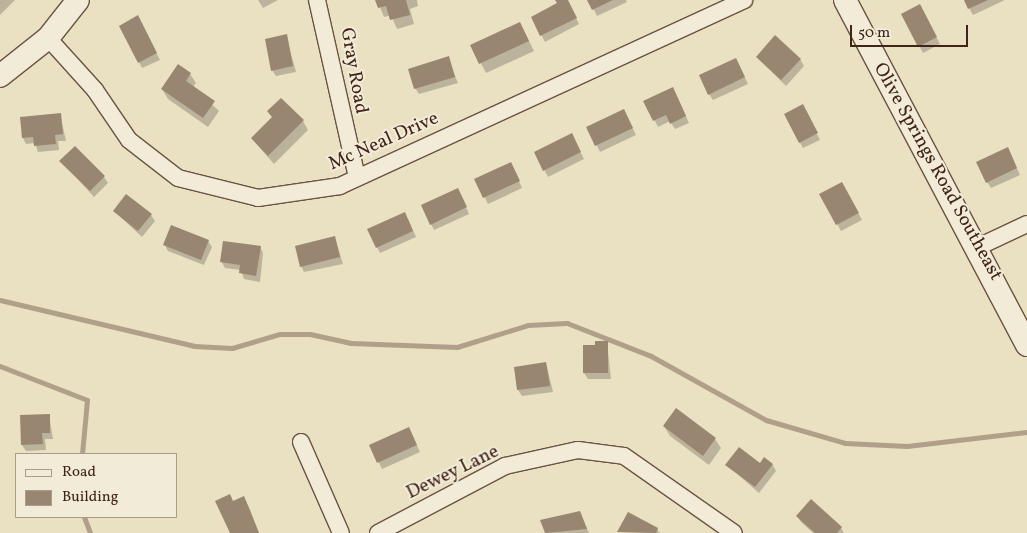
<!DOCTYPE html>
<style>
body{margin:0}
#map{position:relative;width:1027px;height:533px;overflow:hidden;background:#eae0c2;font-family:Vollkorn,serif}
div>[style]{position:absolute}
.shadow>*{inset:0;background:#0003}
.stream>*{height:5px;margin:-2.5px;padding:0 2.5px;transform-origin:2.5px;border-radius:2.5px;background:#b0a089}
.building>*{inset:0;background:#988671}
.roads{filter:drop-shadow(1px 0 #6a5343) drop-shadow(-1px 0 #6a5343) drop-shadow(0 1px #6a5343) drop-shadow(0 -1px #6a5343)}
.street>*{height:16px;margin:-8px;padding:0 8px;transform-origin:8px;border-radius:8px;background:#f1ebd7}
.secondary>*{height:22px;margin:-11px;padding:0 11px;transform-origin:11px;border-radius:11px;background:#f1ebd7}
span{translate:-50% -50%;white-space:nowrap;text-align:center;line-height:1.15;-webkit-text-stroke:4px #f1ebd7;paint-order:stroke}
.street-label{font-size:19px;color:#402419}
.legend{position:absolute;left:15px;top:453px;width:162px;height:65px;box-sizing:border-box;background:#f1ebd7;border:1px solid #aa9b8b;margin:0;padding:6px 9px;list-style:none;font-size:15px;color:#402419}
.legend li{display:flex;align-items:center;gap:10px;height:25px}
.legend b{width:25px;border:1px solid #aa9b8b}
.scale{position:absolute;left:850px;top:25px;width:118px;height:22px;box-sizing:border-box;border:2px solid #402419;border-top:0;padding-left:6px;font-size:15px;line-height:18px;white-space:nowrap;color:#402419;-webkit-text-stroke:4px #f1ebd7;paint-order:stroke}
</style>
<div id="map">
<div class="shadow">
<i style="clip-path:polygon(0 0,15px 0,0 15px)"></i>
<i style="clip-path:polygon(258px 0,278px 0,263px 8px)"></i>
<i style="clip-path:polygon(377px 0,417px 0,418px 6px,410px 9px,414px 24px,397px 29px,391px 15px,384px 17px)"></i>
<i style="clip-path:polygon(557px 0,567px 0,579px 24px,545px 42px,532px 17px,559px 4px)"></i>
<i style="clip-path:polygon(589px 0,626px 0,627px 2px,597px 16px)"></i>
<i style="clip-path:polygon(965px 0,1005px 0,973px 15px)"></i>
<i style="clip-path:polygon(920px 6px,940px 44px,923px 53px,903px 15px)"></i>
<i style="clip-path:polygon(141px 23px,160px 60px,142px 68px,139px 62px)"></i>
<i style="clip-path:polygon(525px 33px,534px 51px,486px 73px,472px 46px)"></i>
<i style="clip-path:polygon(286px 36px,296px 72px,276px 76px,272px 70px)"></i>
<i style="clip-path:polygon(757px 57px,800px 59px,804px 66px,786px 86px)"></i>
<i style="clip-path:polygon(448px 58px,458px 83px,419px 94px,415px 88px)"></i>
<i style="clip-path:polygon(739px 65px,748px 84px,713px 100px,709px 94px)"></i>
<i style="clip-path:polygon(190px 74px,196px 83px,193px 87px,219px 111px,208px 127px,168px 99px,162px 89px)"></i>
<i style="clip-path:polygon(676px 95px,689px 123px,675px 129px,670px 121px,658px 127px,645px 101px)"></i>
<i style="clip-path:polygon(802px 106px,820px 140px,803px 148px,785px 115px)"></i>
<i style="clip-path:polygon(269px 112px,303px 121px,308px 130px,274px 164px,252px 139px,273px 118px)"></i>
<i style="clip-path:polygon(60px 114px,66px 141px,58px 141px,59px 150px,38px 152px,35px 143px,26px 144px,23px 138px)"></i>
<i style="clip-path:polygon(627px 117px,636px 135px,600px 152px,588px 127px)"></i>
<i style="clip-path:polygon(575px 141px,584px 159px,548px 177px,536px 153px)"></i>
<i style="clip-path:polygon(1011px 155px,1020px 175px,991px 188px,987px 182px)"></i>
<i style="clip-path:polygon(61px 161px,104px 177px,108px 183px,94px 197px)"></i>
<i style="clip-path:polygon(514px 170px,522px 188px,488px 204px,476px 180px)"></i>
<i style="clip-path:polygon(842px 183px,862px 220px,841px 231px,821px 195px)"></i>
<i style="clip-path:polygon(461px 196px,469px 214px,434px 230px,431px 224px)"></i>
<i style="clip-path:polygon(114px 211px,151px 215px,155px 221px,142px 237px)"></i>
<i style="clip-path:polygon(408px 219px,416px 237px,380px 253px,377px 247px)"></i>
<i style="clip-path:polygon(335px 238px,343px 264px,304px 272px,301px 266px)"></i>
<i style="clip-path:polygon(208px 241px,212px 247px,204px 265px,168px 251px,165px 245px)"></i>
<i style="clip-path:polygon(260px 247px,263px 253px,260px 282px,244px 279px,241px 270px,225px 268px,221px 261px)"></i>
<i style="clip-path:polygon(607px 342px,611px 379px,588px 379px,584px 373px,597px 346px)"></i>
<i style="clip-path:polygon(546px 363px,553px 392px,522px 396px,518px 390px)"></i>
<i style="clip-path:polygon(49px 415px,53px 439px,45px 439px,46px 450px,26px 451px,22px 445px)"></i>
<i style="clip-path:polygon(664px 426px,715px 439px,721px 448px,709px 465px,670px 436px)"></i>
<i style="clip-path:polygon(412px 435px,420px 452px,382px 469px,371px 446px)"></i>
<i style="clip-path:polygon(772px 464px,776px 471px,759px 493px,727px 465px)"></i>
<i style="clip-path:polygon(244px 498px,249px 507px,259px 533px,232px 533px,234px 502px)"></i>
<i style="clip-path:polygon(811px 501px,841px 528px,844px 533px,813px 533px,801px 522px,797px 516px)"></i>
<i style="clip-path:polygon(580px 512px,589px 533px,546px 533px,542px 521px)"></i>
<i style="clip-path:polygon(657px 529px,660px 533px,619px 532px)"></i>
</div>
<div class="stream">
<i style="left:0;top:300px;width:199px;rotate:13.3deg"></i>
<i style="left:194px;top:346px;width:38px;rotate:3deg"></i>
<i style="left:232px;top:348px;width:50px;rotate:-16.3deg"></i>
<i style="left:280px;top:334px;width:30px"></i>
<i style="left:310px;top:334px;width:42px;rotate:12.4deg"></i>
<i style="left:351px;top:343px;width:106px;rotate:2.2deg"></i>
<i style="left:457px;top:347px;width:74px;rotate:-17.2deg"></i>
<i style="left:528px;top:325px;width:39px;rotate:-3deg"></i>
<i style="left:567px;top:323px;width:90px;rotate:21.4deg"></i>
<i style="left:651px;top:356px;width:132px;rotate:29.1deg"></i>
<i style="left:766px;top:420px;width:82px;rotate:16.2deg"></i>
<i style="left:845px;top:443px;width:62px;rotate:2.8deg"></i>
<i style="left:907px;top:446px;width:121px;rotate:-6.7deg"></i>
<i style="left:0;top:366px;width:93px;rotate:21.3deg"></i>
<i style="left:87px;top:400px;width:54px;rotate:95.3deg"></i>
<i style="left:84px;top:517px;width:17px;rotate:69deg"></i>
</div>
<div class="building">
<i style="clip-path:polygon(375px 0,406px 0,410px 15px,390px 20px,386px 6px,378px 8px)"></i>
<i style="clip-path:polygon(555px 0,568px 0,577px 18px,540px 36px,531px 17px,557px 3px)"></i>
<i style="clip-path:polygon(587px 0,613px 0,592px 10px)"></i>
<i style="clip-path:polygon(964px 0,988px 0,968px 9px)"></i>
<i style="clip-path:polygon(920px 4px,937px 37px,918px 47px,901px 14px)"></i>
<i style="clip-path:polygon(138px 15px,157px 53px,138px 63px,119px 26px)"></i>
<i style="clip-path:polygon(520px 22px,529px 41px,479px 64px,470px 45px)"></i>
<i style="clip-path:polygon(287px 34px,293px 66px,271px 71px,265px 39px)"></i>
<i style="clip-path:polygon(775px 35px,801px 59px,781px 80px,756px 57px)"></i>
<i style="clip-path:polygon(449px 56px,455px 77px,414px 89px,408px 69px)"></i>
<i style="clip-path:polygon(736px 58px,745px 77px,708px 95px,699px 75px)"></i>
<i style="clip-path:polygon(178px 64px,191px 73px,186px 81px,215px 101px,203px 118px,161px 89px)"></i>
<i style="clip-path:polygon(673px 87px,686px 116px,670px 124px,666px 115px,653px 121px,643px 101px)"></i>
<i style="clip-path:polygon(281px 98px,304px 120px,268px 156px,251px 138px,272px 117px,267px 111px)"></i>
<i style="clip-path:polygon(803px 104px,818px 133px,799px 143px,784px 114px)"></i>
<i style="clip-path:polygon(624px 109px,633px 128px,595px 146px,586px 127px)"></i>
<i style="clip-path:polygon(61px 113px,63px 134px,55px 135px,56px 144px,34px 146px,33px 137px,22px 138px,20px 117px)"></i>
<i style="clip-path:polygon(572px 133px,581px 152px,543px 171px,534px 152px)"></i>
<i style="clip-path:polygon(75px 146px,105px 176px,90px 191px,59px 161px)"></i>
<i style="clip-path:polygon(1008px 147px,1017px 168px,986px 183px,976px 162px)"></i>
<i style="clip-path:polygon(511px 162px,520px 181px,483px 198px,474px 179px)"></i>
<i style="clip-path:polygon(842px 182px,859px 213px,836px 225px,819px 194px)"></i>
<i style="clip-path:polygon(458px 188px,467px 207px,430px 225px,421px 205px)"></i>
<i style="clip-path:polygon(126px 194px,152px 214px,138px 231px,113px 211px)"></i>
<i style="clip-path:polygon(405px 212px,413px 231px,376px 248px,367px 229px)"></i>
<i style="clip-path:polygon(171px 225px,209px 240px,201px 260px,163px 245px)"></i>
<i style="clip-path:polygon(335px 236px,340px 257px,300px 267px,295px 246px)"></i>
<i style="clip-path:polygon(223px 241px,261px 246px,256px 276px,239px 273px,240px 265px,220px 262px)"></i>
<i style="clip-path:polygon(595px 341px,608px 341px,608px 373px,583px 373px,583px 345px,595px 345px)"></i>
<i style="clip-path:polygon(546px 362px,550px 386px,517px 390px,514px 367px)"></i>
<i style="clip-path:polygon(676px 408px,716px 438px,703px 456px,663px 426px)"></i>
<i style="clip-path:polygon(50px 414px,50px 433px,42px 433px,43px 444px,21px 445px,20px 415px)"></i>
<i style="clip-path:polygon(409px 427px,417px 445px,377px 463px,369px 445px)"></i>
<i style="clip-path:polygon(739px 447px,760px 463px,764px 457px,773px 464px,755px 487px,725px 465px)"></i>
<i style="clip-path:polygon(230px 494px,233px 501px,244px 496px,259px 533px,230px 533px,215px 501px)"></i>
<i style="clip-path:polygon(811px 499px,842px 527px,837px 533px,815px 533px,796px 516px)"></i>
<i style="clip-path:polygon(580px 511px,587px 529px,545px 533px,540px 520px)"></i>
<i style="clip-path:polygon(628px 512px,658px 528px,656px 533px,617px 532px)"></i>
</div>
<div class="roads">
<div class="street">
<i style="left:317px;top:0;width:182px;rotate:77.3deg"></i>
<i style="left:48px;top:38px;width:70px;rotate:47.9deg"></i>
<i style="left:95px;top:90px;width:60px;rotate:55.8deg"></i>
<i style="left:129px;top:140px;width:62px;rotate:37.8deg"></i>
<i style="left:178px;top:178px;width:82px;rotate:14deg"></i>
<i style="left:258px;top:198px;width:83px;rotate:-8.3deg"></i>
<i style="left:340px;top:186px;width:445px;rotate:-24.7deg"></i>
<i style="left:978px;top:247px;width:54px;rotate:-25.1deg"></i>
<i style="left:301px;top:442px;width:99px;rotate:66.3deg"></i>
<i style="left:378px;top:533px;width:144px;rotate:-27.8deg"></i>
<i style="left:505px;top:466px;width:75px;rotate:-12.4deg"></i>
<i style="left:578px;top:450px;width:46px;rotate:7.4deg"></i>
<i style="left:624px;top:456px;width:134px;rotate:35deg"></i>
</div>
<div class="secondary">
<i style="left:845px;top:0;width:390px;rotate:62.2deg"></i>
<i style="left:0;top:76px;width:61px;rotate:-38.4deg"></i>
<i style="left:48px;top:38px;width:48px;rotate:-51.7deg"></i>
</div>
</div>
<div class="street-label">
<span style="left:353px;top:71px;rotate:80deg">Gray Road</span>
<span style="left:384px;top:142px;rotate:-24deg">Mc Neal Drive</span>
<span style="left:937px;top:172px;rotate:61deg">Olive Springs Road Southeast</span>
<span style="left:453px;top:473px;rotate:-26deg">Dewey Lane</span>
</div>
<ul class="legend">
<li><b style="height:6px;background:#f1ebd7"></b>Road</li>
<li><b style="height:14px;background:#988671"></b>Building</li>
</ul>
<div class="scale">50 m</div>
</div>
